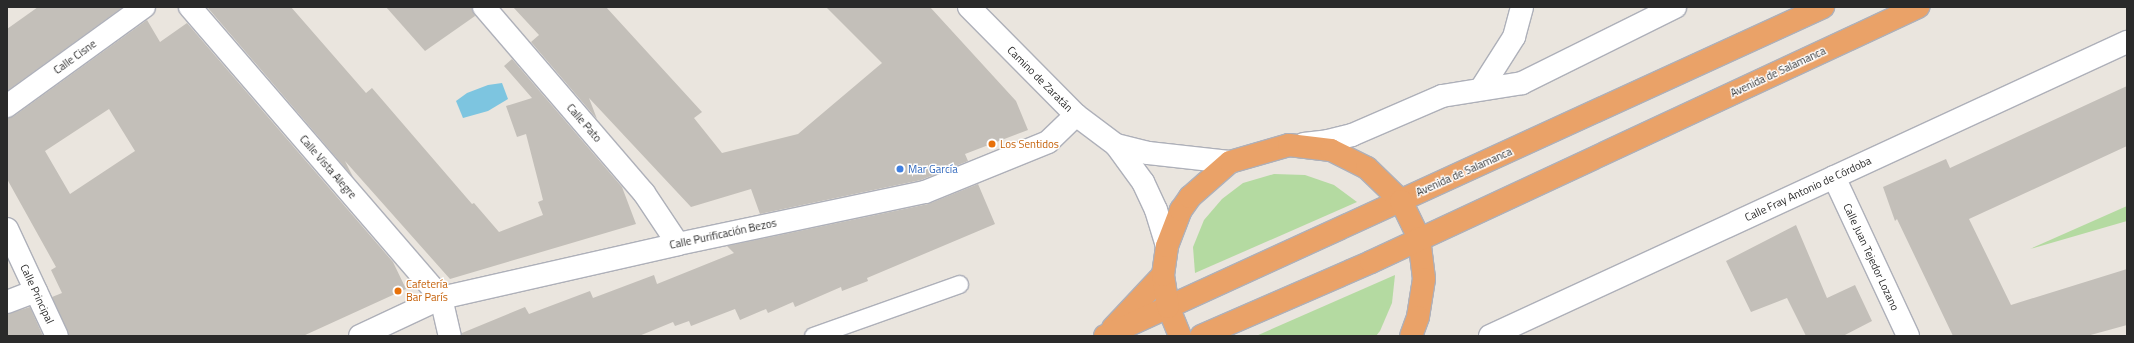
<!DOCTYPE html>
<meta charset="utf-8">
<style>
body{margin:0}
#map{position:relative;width:2134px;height:343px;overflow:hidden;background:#eae5de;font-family:"Titillium Web",sans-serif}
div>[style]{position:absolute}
.green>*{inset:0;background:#b4daa1}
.water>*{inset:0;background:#7dc5e0}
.building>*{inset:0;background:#c3bfb9}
.roads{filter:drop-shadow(1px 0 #aeb0b9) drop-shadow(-1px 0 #aeb0b9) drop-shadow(0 1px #aeb0b9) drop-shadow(0 -1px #aeb0b9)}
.lane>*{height:17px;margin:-8.5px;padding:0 8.5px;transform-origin:8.5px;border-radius:8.5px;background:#fff}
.street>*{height:22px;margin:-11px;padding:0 11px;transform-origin:11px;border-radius:11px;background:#fff}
.secondary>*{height:22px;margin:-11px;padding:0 11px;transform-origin:11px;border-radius:11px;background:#fff}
.highway>*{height:22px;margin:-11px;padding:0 11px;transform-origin:11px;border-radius:11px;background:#eaa268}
.dots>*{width:11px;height:11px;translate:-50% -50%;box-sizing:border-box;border:2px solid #fff;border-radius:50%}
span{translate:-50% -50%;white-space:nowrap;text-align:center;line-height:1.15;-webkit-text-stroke:3px #fff;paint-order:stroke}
.street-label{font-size:11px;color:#2a2a2a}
.food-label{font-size:11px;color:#c56008}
.left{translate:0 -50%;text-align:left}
.shop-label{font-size:11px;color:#366cbe}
.frame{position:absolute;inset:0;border:8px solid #2a2a2a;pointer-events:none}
</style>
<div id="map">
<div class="green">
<i style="clip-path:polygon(1274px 174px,1305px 175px,1334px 185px,1357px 202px,1195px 273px,1193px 247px,1204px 220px,1222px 199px,1243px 183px)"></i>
<i style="clip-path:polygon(2127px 206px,2127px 221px,2030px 249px)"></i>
<i style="clip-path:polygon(1395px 275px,1392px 303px,1380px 331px,1376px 336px,1256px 336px)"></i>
</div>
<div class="water">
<i style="clip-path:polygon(502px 83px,508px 99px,488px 111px,463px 118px,456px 101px,467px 93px,488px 85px)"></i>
</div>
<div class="building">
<i style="clip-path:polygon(38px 7px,123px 7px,7px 91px,7px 29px)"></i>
<i style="clip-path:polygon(210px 7px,291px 7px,366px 93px,372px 88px,472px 204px,474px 203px,499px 232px,543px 215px,538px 202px,543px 200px,526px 134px,517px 137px,506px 106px,532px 98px,504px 66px,512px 59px,622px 187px,636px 224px,450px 279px,345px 161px,353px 177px,208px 8px)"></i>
<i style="clip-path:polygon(386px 7px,472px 7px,475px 16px,425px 51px)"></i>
<i style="clip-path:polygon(513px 7px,606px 7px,702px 112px,694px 118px,722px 153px,798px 134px,882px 63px,826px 7px,930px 7px,1016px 101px,1028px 130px,965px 154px,968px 161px,921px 180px,760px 214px,751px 189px,691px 207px,589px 98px,597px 119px,531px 42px,539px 35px)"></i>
<i style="clip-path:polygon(evenodd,147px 20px,160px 42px,187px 23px,393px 262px,406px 289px,303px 336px,69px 336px,52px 297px,62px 293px,51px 270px,56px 267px,7px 179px,7px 118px,14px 116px,147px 20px,109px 109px,135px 151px,70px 194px,45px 151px,109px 109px)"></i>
<i style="clip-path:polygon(2127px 86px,2127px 146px,1969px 219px,2011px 305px,2127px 269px,2127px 325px,2087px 336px,1953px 336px,1897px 219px,1895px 221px,1883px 187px,1946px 159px,1950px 168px)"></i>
<i style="clip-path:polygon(978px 184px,995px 224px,867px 278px,868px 281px,842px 291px,841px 287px,795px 307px,793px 302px,768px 313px,766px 309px,740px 320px,735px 309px,691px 326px,689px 321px,675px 326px,673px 322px,639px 336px,462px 336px,462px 333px,525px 307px,529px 314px,590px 291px,593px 298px,654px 275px,657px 284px,734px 253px,727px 246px,928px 204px)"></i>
<i style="clip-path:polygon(1796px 225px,1827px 298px,1855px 285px,1872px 321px,1843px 336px,1806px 336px,1787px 298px,1751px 312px,1726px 261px)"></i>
<i style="clip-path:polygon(30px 307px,43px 336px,7px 336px,7px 314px)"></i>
</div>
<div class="roads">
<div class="lane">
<i style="left:813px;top:336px;width:155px;rotate:-19.6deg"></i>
</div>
<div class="street">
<i style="left:190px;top:7px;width:384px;rotate:49.2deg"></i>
<i style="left:441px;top:298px;width:39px;rotate:77deg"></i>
<i style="left:484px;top:7px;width:245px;rotate:49.3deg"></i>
<i style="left:644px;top:193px;width:61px;rotate:56.3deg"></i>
<i style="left:1481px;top:89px;width:62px;rotate:-57.6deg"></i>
<i style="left:1514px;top:37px;width:31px;rotate:-75deg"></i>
<i style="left:7px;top:106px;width:169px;rotate:-35.9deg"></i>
<i style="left:1304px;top:144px;width:24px;rotate:-7deg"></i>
<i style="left:1328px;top:141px;width:25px;rotate:-14deg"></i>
<i style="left:1352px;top:135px;width:98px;rotate:-23.4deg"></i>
<i style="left:1442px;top:96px;width:81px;rotate:-9.2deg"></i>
<i style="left:1522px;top:83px;width:171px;rotate:-26.4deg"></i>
<i style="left:1834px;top:177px;width:175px;rotate:65deg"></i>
<i style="left:7px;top:229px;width:118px;rotate:65deg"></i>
<i style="left:7px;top:302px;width:31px;rotate:-21deg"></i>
<i style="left:360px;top:336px;width:89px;rotate:-25.1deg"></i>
<i style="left:441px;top:298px;width:243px;rotate:-12.8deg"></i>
<i style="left:678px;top:244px;width:252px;rotate:-11.9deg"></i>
<i style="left:925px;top:192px;width:133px;rotate:-22.1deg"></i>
<i style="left:1048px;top:142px;width:39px;rotate:-44deg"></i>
<i style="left:1490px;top:336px;width:702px;rotate:-24.78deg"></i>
</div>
<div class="secondary">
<i style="left:969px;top:7px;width:152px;rotate:45.3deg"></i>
<i style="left:1076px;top:115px;width:50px;rotate:36.9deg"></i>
<i style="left:1116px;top:145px;width:46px;rotate:53.9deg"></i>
<i style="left:1143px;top:182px;width:31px;rotate:65deg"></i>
<i style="left:1156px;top:210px;width:38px;rotate:73deg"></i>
<i style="left:1116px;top:145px;width:33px;rotate:14deg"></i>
<i style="left:1148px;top:153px;width:82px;rotate:6.3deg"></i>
</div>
<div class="highway">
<i style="left:1113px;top:328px;width:73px;rotate:-46.7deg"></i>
<i style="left:1105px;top:336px;width:790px;rotate:-24.62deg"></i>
<i style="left:1180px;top:336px;width:31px;rotate:-112deg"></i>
<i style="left:1168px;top:307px;width:32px;rotate:-99deg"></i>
<i style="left:1163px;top:275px;width:29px;rotate:-82deg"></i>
<i style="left:1167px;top:246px;width:39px;rotate:-69deg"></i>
<i style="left:1181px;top:210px;width:16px;rotate:-55deg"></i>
<i style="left:1190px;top:197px;width:53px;rotate:-41.2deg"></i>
<i style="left:1230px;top:162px;width:61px;rotate:-16.1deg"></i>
<i style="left:1289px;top:145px;width:42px;rotate:6.8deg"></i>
<i style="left:1331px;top:150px;width:40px;rotate:26.6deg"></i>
<i style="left:1367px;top:168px;width:47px;rotate:44.1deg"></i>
<i style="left:1401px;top:201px;width:41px;rotate:64.1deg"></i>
<i style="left:1419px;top:238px;width:41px;rotate:83deg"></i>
<i style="left:1424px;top:279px;width:38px;rotate:99deg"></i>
<i style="left:1418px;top:317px;width:20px;rotate:110deg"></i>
<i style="left:1201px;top:336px;width:185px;rotate:-23.5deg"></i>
<i style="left:1371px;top:262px;width:604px;rotate:-24.99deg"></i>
</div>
</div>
<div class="dots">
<i style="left:992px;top:144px;background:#e8710a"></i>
<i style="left:900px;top:169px;background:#3f7fe0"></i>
<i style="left:398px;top:291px;background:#e8710a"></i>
</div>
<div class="street-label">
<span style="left:75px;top:57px;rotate:-36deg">Calle Cisne</span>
<span style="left:1778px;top:72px;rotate:-25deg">Avenida de Salamanca</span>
<span style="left:1040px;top:79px;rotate:45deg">Camino de Zaratán</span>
<span style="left:584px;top:123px;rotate:49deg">Calle Pato</span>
<span style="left:328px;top:167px;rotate:49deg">Calle Vista Alegre</span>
<span style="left:1464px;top:172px;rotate:-24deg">Avenida de Salamanca</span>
<span style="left:1808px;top:189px;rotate:-25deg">Calle Fray Antonio de Córdoba</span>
<span style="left:723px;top:234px;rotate:-12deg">Calle Purificación Bezos</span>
<span style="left:1871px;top:257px;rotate:65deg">Calle Juan Tejedor Lozano</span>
<span style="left:37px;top:294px;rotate:65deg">Calle Principal</span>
</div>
<div class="food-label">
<span class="left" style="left:1000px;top:144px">Los Sentidos</span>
<span class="left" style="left:406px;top:291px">Cafetería<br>Bar París</span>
</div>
<div class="shop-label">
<span class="left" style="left:908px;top:169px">Mar García</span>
</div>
<div class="frame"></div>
</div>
